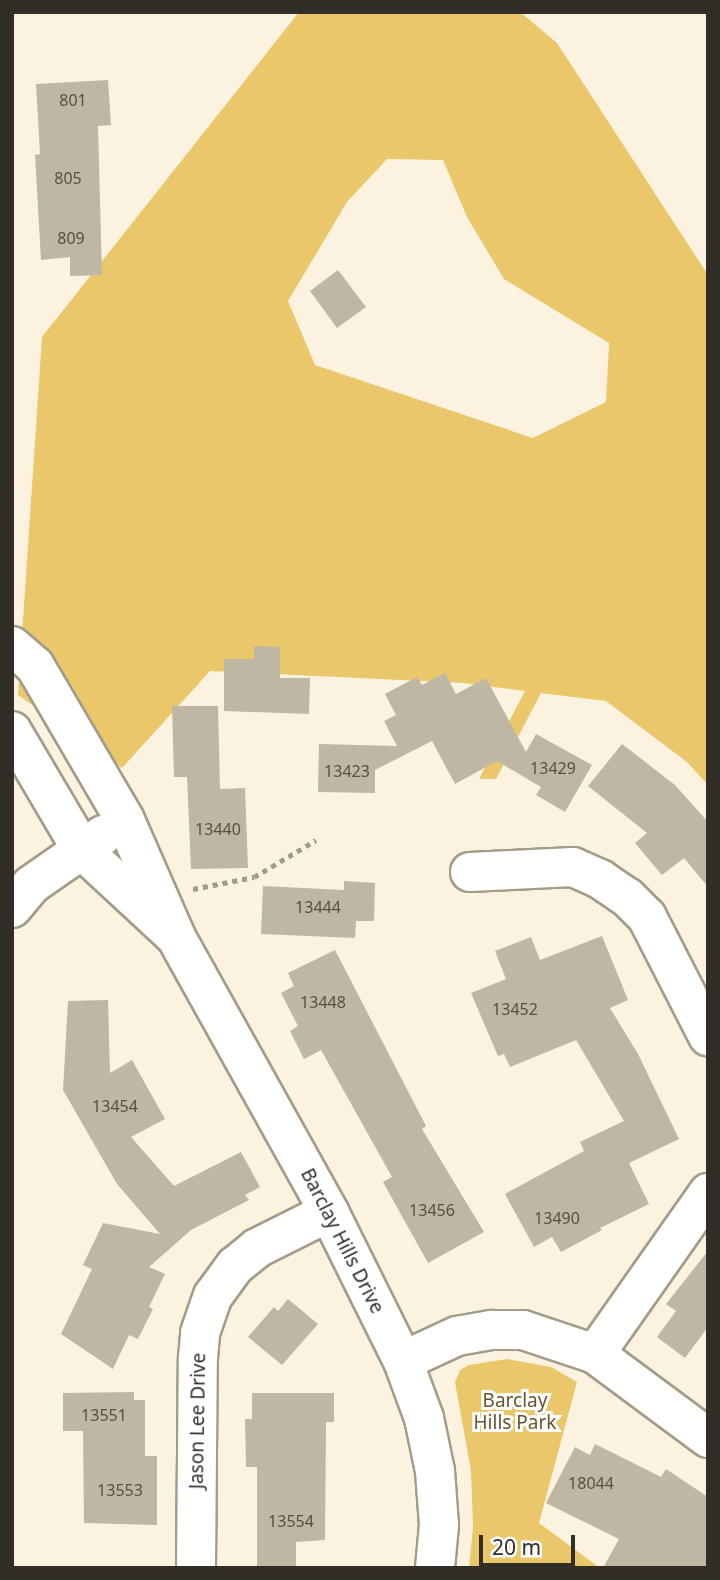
<!DOCTYPE html>
<style>
body{margin:0}
#map{position:relative;width:720px;height:1580px;overflow:hidden;background:#fbf3df;font-family:"Noto Sans",sans-serif}
div>[style]{position:absolute}
.green>*{inset:0;background:#e9c76a}
.building>*{inset:0;background:#beb7a3}
.path>*{height:4.5px;margin-top:-2.25px;transform-origin:0;background:repeating-linear-gradient(90deg,#a19b8d 0 5px,transparent 0 10px)}
.roads{filter:drop-shadow(2px 0 #a39c88) drop-shadow(-2px 0 #a39c88) drop-shadow(0 2px #a39c88) drop-shadow(0 -2px #a39c88)}
.street>*{height:38px;margin:-19px;padding:0 19px;transform-origin:19px;border-radius:19px;background:#fff}
span{translate:-50% -50%;white-space:nowrap;text-align:center;line-height:1.15;-webkit-text-stroke:6px #fff;paint-order:stroke}
.number-label{font-size:16px;color:#545045}
.number-label span{-webkit-text-stroke-width:0}
.street-label{font-size:19px;color:#302e26}
.park-label{font-size:19px;color:#66562b}
.frame{position:absolute;inset:0;border:14px solid #302e26;pointer-events:none}
.scale{position:absolute;left:479px;top:1535px;width:96px;height:32px;box-sizing:border-box;border:4px solid #302e26;border-top:0;padding-left:9px;font-size:21px;line-height:24px;white-space:nowrap;color:#302e26;-webkit-text-stroke:5px #fff;paint-order:stroke}
</style>
<div id="map">
<div class="green">
<i style="clip-path:polygon(evenodd,299px 12px,520px 12px,557px 43px,708px 275px,708px 785px,687px 762px,606px 701px,541px 693px,496px 779px,479px 779px,525px 691px,463px 683px,210px 671px,122px 768px,18px 695px,42px 337px,299px 12px,387px 159px,443px 160px,467px 217px,504px 279px,609px 343px,606px 402px,533px 438px,315px 365px,288px 301px,347px 202px,387px 159px)"></i>
<i style="clip-path:polygon(507px 1359px,551px 1367px,577px 1382px,539px 1523px,600px 1568px,469px 1568px,473px 1527px,471px 1471px,455px 1382px,460px 1370px,469px 1365px)"></i>
</div>
<div class="building">
<i style="clip-path:polygon(108px 80px,111px 125px,98px 126px,102px 275px,70px 276px,70px 257px,41px 260px,35px 155px,40px 154px,36px 84px)"></i>
<i style="clip-path:polygon(338px 270px,366px 307px,337px 328px,310px 291px)"></i>
<i style="clip-path:polygon(254px 646px,280px 647px,280px 678px,310px 678px,309px 714px,224px 711px,224px 659px,254px 659px)"></i>
<i style="clip-path:polygon(445px 673px,456px 694px,486px 678px,526px 752px,536px 734px,592px 765px,565px 812px,536px 795px,541px 787px,497px 761px,455px 784px,432px 741px,375px 770px,375px 793px,318px 792px,319px 744px,397px 746px,384px 721px,396px 715px,385px 694px,417px 677px,422px 685px)"></i>
<i style="clip-path:polygon(172px 706px,218px 706px,220px 789px,245px 788px,248px 868px,191px 869px,187px 777px,174px 777px)"></i>
<i style="clip-path:polygon(622px 744px,675px 785px,708px 822px,708px 887px,684px 858px,662px 875px,635px 843px,647px 833px,588px 786px)"></i>
<i style="clip-path:polygon(344px 881px,375px 883px,374px 921px,356px 921px,355px 938px,261px 934px,263px 886px,344px 890px)"></i>
<i style="clip-path:polygon(602px 936px,628px 1000px,610px 1008px,638px 1054px,679px 1139px,629px 1163px,649px 1204px,600px 1228px,602px 1230px,561px 1252px,552px 1237px,534px 1247px,505px 1194px,584px 1151px,580px 1142px,624px 1121px,576px 1040px,510px 1067px,504px 1054px,498px 1056px,471px 993px,506px 979px,495px 951px,531px 937px,540px 960px)"></i>
<i style="clip-path:polygon(335px 950px,426px 1126px,422px 1129px,484px 1232px,428px 1263px,383px 1182px,392px 1177px,321px 1050px,304px 1059px,290px 1031px,298px 1026px,281px 993px,294px 986px,288px 973px)"></i>
<i style="clip-path:polygon(108px 1000px,110px 1073px,132px 1060px,165px 1119px,131px 1137px,174px 1186px,241px 1152px,260px 1187px,245px 1195px,249px 1200px,191px 1230px,149px 1267px,165px 1274px,149px 1307px,153px 1309px,138px 1339px,129px 1335px,113px 1369px,61px 1334px,92px 1269px,83px 1265px,103px 1223px,160px 1234px,117px 1184px,63px 1090px,68px 1001px)"></i>
<i style="clip-path:polygon(708px 1251px,708px 1327px,685px 1358px,657px 1337px,676px 1311px,666px 1304px)"></i>
<i style="clip-path:polygon(288px 1299px,318px 1324px,282px 1365px,248px 1337px,274px 1307px,278px 1311px)"></i>
<i style="clip-path:polygon(134px 1392px,134px 1400px,145px 1400px,145px 1456px,157px 1456px,157px 1525px,84px 1523px,83px 1431px,63px 1431px,63px 1393px)"></i>
<i style="clip-path:polygon(252px 1393px,334px 1393px,334px 1422px,326px 1422px,325px 1540px,296px 1542px,296px 1568px,257px 1568px,257px 1467px,246px 1467px,245px 1419px,252px 1419px)"></i>
<i style="clip-path:polygon(595px 1444px,661px 1477px,666px 1469px,708px 1497px,708px 1568px,603px 1568px,619px 1539px,546px 1503px,575px 1447px,590px 1455px)"></i>
</div>
<div class="path">
<i style="left:193px;top:889px;width:62px;rotate:-11.1deg"></i>
<i style="left:254px;top:877px;width:72px;rotate:-30.8deg"></i>
</div>
<div class="roads">
<div class="street">
<i style="left:12px;top:646px;width:30px;rotate:41deg"></i>
<i style="left:35px;top:666px;width:178px;rotate:59.7deg"></i>
<i style="left:125px;top:820px;width:128px;rotate:66.4deg"></i>
<i style="left:176px;top:937px;width:128px;rotate:-137.2deg"></i>
<i style="left:82px;top:850px;width:138px;rotate:-120.5deg"></i>
<i style="left:470px;top:872px;width:103px;rotate:-2.8deg"></i>
<i style="left:573px;top:867px;width:30px;rotate:24deg"></i>
<i style="left:600px;top:879px;width:32px;rotate:34deg"></i>
<i style="left:627px;top:897px;width:28px;rotate:45deg"></i>
<i style="left:647px;top:917px;width:134px;rotate:62.9deg"></i>
<i style="left:12px;top:908px;width:30px;rotate:-50deg"></i>
<i style="left:31px;top:885px;width:88px;rotate:-34.8deg"></i>
<i style="left:176px;top:937px;width:315px;rotate:60.9deg"></i>
<i style="left:329px;top:1212px;width:166px;rotate:63.6deg"></i>
<i style="left:403px;top:1361px;width:61px;rotate:69.8deg"></i>
<i style="left:424px;top:1418px;width:54px;rotate:78.3deg"></i>
<i style="left:435px;top:1471px;width:54px;rotate:85.8deg"></i>
<i style="left:439px;top:1525px;width:43px;rotate:95.3deg"></i>
<i style="left:595px;top:1354px;width:197px;rotate:-54.9deg"></i>
<i style="left:403px;top:1361px;width:60px;rotate:-24.8deg"></i>
<i style="left:457px;top:1336px;width:36px;rotate:-10deg"></i>
<i style="left:492px;top:1330px;width:31px"></i>
<i style="left:523px;top:1330px;width:76px;rotate:18.4deg"></i>
<i style="left:595px;top:1354px;width:141px;rotate:36.6deg"></i>
<i style="left:196px;top:1568px;width:210px;rotate:-89.5deg"></i>
<i style="left:198px;top:1358px;width:25px;rotate:-85deg"></i>
<i style="left:200px;top:1333px;width:39px;rotate:-71deg"></i>
<i style="left:213px;top:1296px;width:37px;rotate:-54deg"></i>
<i style="left:235px;top:1266px;width:28px;rotate:-39deg"></i>
<i style="left:257px;top:1248px;width:80px;rotate:-26.6deg"></i>
</div>
</div>
<div class="number-label">
<span style="left:73px;top:100px">801</span>
<span style="left:68px;top:178px">805</span>
<span style="left:71px;top:238px">809</span>
<span style="left:553px;top:768px">13429</span>
<span style="left:347px;top:771px">13423</span>
<span style="left:218px;top:829px">13440</span>
<span style="left:318px;top:907px">13444</span>
<span style="left:323px;top:1002px">13448</span>
<span style="left:515px;top:1009px">13452</span>
<span style="left:115px;top:1106px">13454</span>
<span style="left:432px;top:1210px">13456</span>
<span style="left:557px;top:1218px">13490</span>
<span style="left:104px;top:1415px">13551</span>
<span style="left:591px;top:1483px">18044</span>
<span style="left:120px;top:1490px">13553</span>
<span style="left:291px;top:1521px">13554</span>
</div>
<div class="street-label">
<span style="left:342px;top:1241px;rotate:63deg">Barclay Hills Drive</span>
<span style="left:198px;top:1421px;rotate:-89deg">Jason Lee Drive</span>
</div>
<div class="park-label">
<span style="left:515px;top:1412px">Barclay<br>Hills Park</span>
</div>
<div class="frame"></div>
<div class="scale">20 m</div>
</div>
